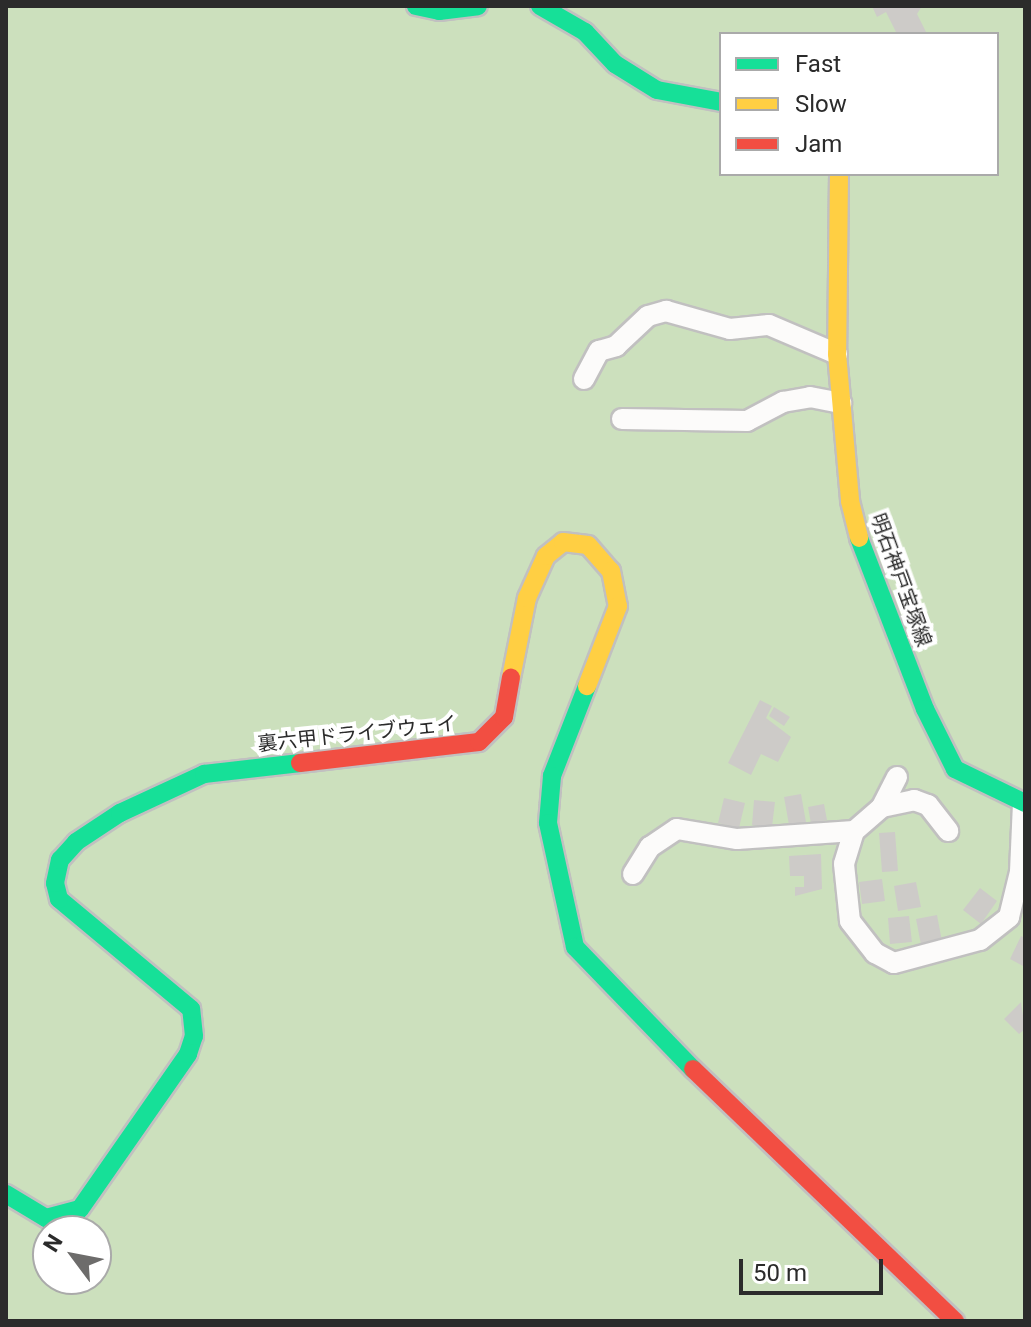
<!DOCTYPE html>
<meta charset="utf-8">
<style>
body{margin:0}
#map{position:relative;width:1031px;height:1327px;overflow:hidden;background:#e8e5e1;font-family:Roboto,"Noto Sans JP",sans-serif}
div>[style]{position:absolute}
.green>*{inset:0;background:#cce0bd}
.building>*{inset:0;background:#cdcbc8}
.roads{filter:drop-shadow(2px 0 #c1c0c0) drop-shadow(-2px 0 #c1c0c0) drop-shadow(0 2px #c1c0c0) drop-shadow(0 -2px #c1c0c0)}
.street>*{height:20px;margin:-10px;padding:0 10px;transform-origin:10px;border-radius:10px;background:#fcfbfa}
.fast>*{height:18px;margin:-9px;padding:0 9px;transform-origin:9px;border-radius:9px;background:#16e098}
.slow>*{height:18px;margin:-9px;padding:0 9px;transform-origin:9px;border-radius:9px;background:#ffcf43}
.jam>*{height:18px;margin:-9px;padding:0 9px;transform-origin:9px;border-radius:9px;background:#f24e42}
span{translate:-50% -50%;white-space:nowrap;text-align:center;line-height:1.15;-webkit-text-stroke:8px #fff;paint-order:stroke}
.street-label{font-size:20px;color:#2b2b2b}
.frame{position:absolute;inset:0;border:8px solid #2b2b2b;pointer-events:none}
.legend{position:absolute;left:719px;top:32px;width:280px;height:144px;box-sizing:border-box;background:#fff;border:2px solid #aaa;margin:0;padding:10px 14px;list-style:none;font-size:24px;color:#2b2b2b}
.legend li{display:flex;align-items:center;gap:16px;height:40px}
.legend b{width:40px;border:2px solid #aaa}
.north{position:absolute;left:32px;top:1215px;width:80px;height:80px;box-sizing:border-box;background:#fff;border:2px solid #aaa;border-radius:50%;rotate:302deg;font-size:22px;font-weight:700;line-height:32px;text-align:center;color:#2b2b2b}
.north::after{content:'';display:block;margin:auto;width:28px;height:36px;background:#6d6c6b;clip-path:polygon(50% 0,100% 100%,50% 72%,0 100%)}
.scale{position:absolute;left:739px;top:1259px;width:144px;height:36px;box-sizing:border-box;border:4px solid #2b2b2b;border-top:0;padding-left:10px;font-size:24px;line-height:28px;white-space:nowrap;color:#2b2b2b;-webkit-text-stroke:6px #fff;paint-order:stroke}
</style>
<div id="map">
<div class="green">
<i style="clip-path:polygon(evenodd,6px 6px,1025px 6px,1025px 1321px,6px 1321px,6px 6px,721px 34px,997px 34px,997px 174px,721px 174px,721px 34px,6px 6px,48px 1231px,96px 1231px,96px 1279px,48px 1279px,48px 1231px)"></i>
</div>
<div class="building">
<i style="clip-path:polygon(872px 6px,922px 6px,917px 14px,926px 32px,897px 34px,886px 12px,877px 17px)"></i>
<i style="clip-path:polygon(760px 700px,772px 706px,766px 718px,791px 737px,778px 762px,761px 754px,751px 775px,728px 763px)"></i>
<i style="clip-path:polygon(774px 707px,790px 717px,784px 726px,769px 716px)"></i>
<i style="clip-path:polygon(801px 794px,806px 822px,789px 825px,784px 797px)"></i>
<i style="clip-path:polygon(724px 798px,745px 803px,739px 828px,718px 823px)"></i>
<i style="clip-path:polygon(754px 800px,775px 802px,772px 827px,752px 825px)"></i>
<i style="clip-path:polygon(824px 804px,827px 820px,811px 824px,808px 807px)"></i>
<i style="clip-path:polygon(895px 832px,898px 871px,882px 872px,879px 833px)"></i>
<i style="clip-path:polygon(821px 854px,822px 889px,795px 896px,795px 887px,804px 887px,804px 876px,790px 876px,789px 856px)"></i>
<i style="clip-path:polygon(882px 879px,885px 901px,862px 904px,859px 882px)"></i>
<i style="clip-path:polygon(916px 882px,921px 907px,898px 911px,894px 886px)"></i>
<i style="clip-path:polygon(980px 888px,997px 901px,981px 924px,963px 910px)"></i>
<i style="clip-path:polygon(937px 915px,942px 941px,921px 945px,916px 919px)"></i>
<i style="clip-path:polygon(909px 916px,912px 942px,890px 944px,888px 918px)"></i>
<i style="clip-path:polygon(1021px 936px,1025px 938px,1025px 967px,1010px 959px)"></i>
<i style="clip-path:polygon(1021px 1002px,1025px 1029px,1019px 1034px,1004px 1019px)"></i>
</div>
<div class="roads">
<div class="street">
<i style="left:584px;top:379px;width:32px;rotate:-62deg"></i>
<i style="left:599px;top:351px;width:18px;rotate:-16deg"></i>
<i style="left:616px;top:346px;width:44px;rotate:-43.2deg"></i>
<i style="left:648px;top:316px;width:19px;rotate:-16deg"></i>
<i style="left:666px;top:311px;width:66px;rotate:15.7deg"></i>
<i style="left:730px;top:329px;width:39px;rotate:-6deg"></i>
<i style="left:769px;top:325px;width:74px;rotate:23.1deg"></i>
<i style="left:622px;top:419px;width:125px;rotate:0.9deg"></i>
<i style="left:747px;top:421px;width:41px;rotate:-27.8deg"></i>
<i style="left:783px;top:402px;width:27px;rotate:-10deg"></i>
<i style="left:810px;top:397px;width:32px;rotate:11deg"></i>
<i style="left:897px;top:777px;width:34px;rotate:117deg"></i>
<i style="left:882px;top:807px;width:37px;rotate:139deg"></i>
<i style="left:854px;top:831px;width:34px;rotate:107deg"></i>
<i style="left:844px;top:864px;width:57px;rotate:84deg"></i>
<i style="left:850px;top:921px;width:41px;rotate:52deg"></i>
<i style="left:875px;top:953px;width:21px;rotate:28deg"></i>
<i style="left:894px;top:963px;width:89px;rotate:-15deg"></i>
<i style="left:980px;top:940px;width:37px;rotate:-38deg"></i>
<i style="left:1009px;top:917px;width:46px;rotate:-76.3deg"></i>
<i style="left:1020px;top:872px;width:70px;rotate:-87.5deg"></i>
<i style="left:882px;top:807px;width:33px;rotate:-12deg"></i>
<i style="left:914px;top:800px;width:15px;rotate:20deg"></i>
<i style="left:928px;top:805px;width:33px;rotate:52deg"></i>
<i style="left:633px;top:874px;width:32px;rotate:-58deg"></i>
<i style="left:650px;top:847px;width:32px;rotate:-34deg"></i>
<i style="left:677px;top:829px;width:61px;rotate:9.5deg"></i>
<i style="left:737px;top:839px;width:117px;rotate:-3.9deg"></i>
</div>
<div class="fast">
<i style="left:416px;top:6px;width:24px;rotate:12deg"></i>
<i style="left:439px;top:11px;width:39px;rotate:-7deg"></i>
<i style="left:540px;top:6px;width:52px;rotate:30deg"></i>
<i style="left:585px;top:32px;width:44px;rotate:46.8deg"></i>
<i style="left:615px;top:64px;width:49px;rotate:31.8deg"></i>
<i style="left:657px;top:90px;width:65px;rotate:10.6deg"></i>
<i style="left:859px;top:538px;width:183px;rotate:68.9deg"></i>
<i style="left:925px;top:709px;width:67px;rotate:63.4deg"></i>
<i style="left:955px;top:769px;width:78px;rotate:25.9deg"></i>
<i style="left:587px;top:686px;width:97px;rotate:111.3deg"></i>
<i style="left:552px;top:776px;width:47px;rotate:94.9deg"></i>
<i style="left:548px;top:823px;width:127px;rotate:77.7deg"></i>
<i style="left:575px;top:947px;width:170px;rotate:46deg"></i>
<i style="left:6px;top:1194px;width:47px;rotate:31deg"></i>
<i style="left:46px;top:1218px;width:35px;rotate:-15deg"></i>
<i style="left:80px;top:1209px;width:189px;rotate:-55.1deg"></i>
<i style="left:188px;top:1054px;width:19px;rotate:-72deg"></i>
<i style="left:194px;top:1036px;width:27px;rotate:-96deg"></i>
<i style="left:191px;top:1009px;width:172px;rotate:-140.2deg"></i>
<i style="left:59px;top:899px;width:16px;rotate:-104deg"></i>
<i style="left:55px;top:883px;width:24px;rotate:-78deg"></i>
<i style="left:60px;top:860px;width:24px;rotate:-48deg"></i>
<i style="left:76px;top:842px;width:53px;rotate:-33.4deg"></i>
<i style="left:120px;top:813px;width:93px;rotate:-24.9deg"></i>
<i style="left:204px;top:774px;width:97px;rotate:-6.5deg"></i>
</div>
<div class="slow">
<i style="left:839px;top:174px;width:180px;rotate:90.6deg"></i>
<i style="left:837px;top:354px;width:148px;rotate:84.9deg"></i>
<i style="left:850px;top:501px;width:38px;rotate:76deg"></i>
<i style="left:511px;top:678px;width:82px;rotate:-78.7deg"></i>
<i style="left:527px;top:598px;width:46px;rotate:-65.7deg"></i>
<i style="left:546px;top:556px;width:22px;rotate:-39deg"></i>
<i style="left:563px;top:542px;width:25px;rotate:7deg"></i>
<i style="left:588px;top:545px;width:35px;rotate:49deg"></i>
<i style="left:611px;top:571px;width:36px;rotate:79deg"></i>
<i style="left:618px;top:606px;width:86px;rotate:111.2deg"></i>
</div>
<div class="jam">
<i style="left:300px;top:763px;width:180px;rotate:-6.7deg"></i>
<i style="left:479px;top:742px;width:35px;rotate:-45deg"></i>
<i style="left:504px;top:717px;width:40px;rotate:-80deg"></i>
<i style="left:693px;top:1069px;width:364px;rotate:43.9deg"></i>
</div>
</div>
<div class="street-label">
<span style="left:901px;top:580px;rotate:70deg">明石神戸宝塚線</span>
<span style="left:357px;top:734px;rotate:-6deg">裏六甲ドライブウェイ</span>
</div>
<div class="frame"></div>
<ul class="legend">
<li><b style="height:10px;background:#16e098"></b>Fast</li>
<li><b style="height:10px;background:#ffcf43"></b>Slow</li>
<li><b style="height:10px;background:#f24e42"></b>Jam</li>
</ul>
<div class="north">N</div>
<div class="scale">50 m</div>
</div>
